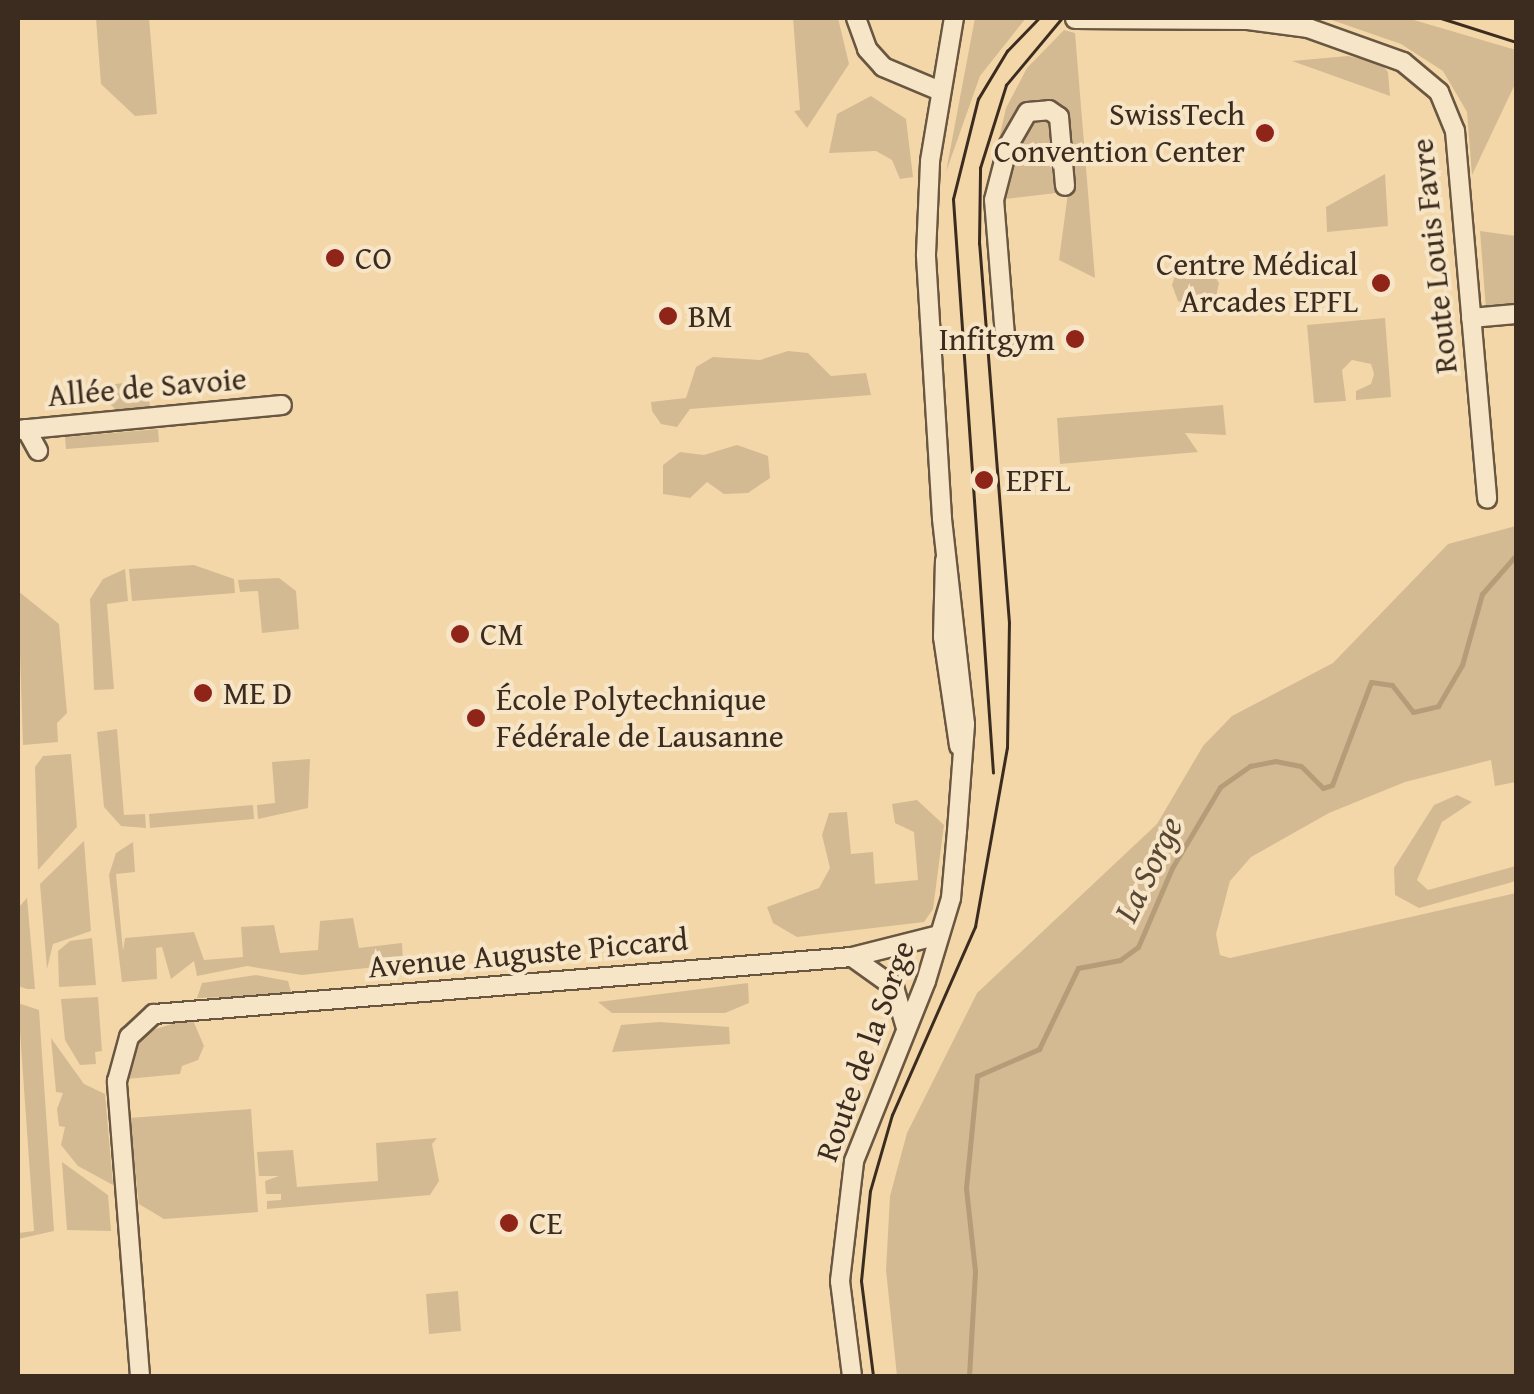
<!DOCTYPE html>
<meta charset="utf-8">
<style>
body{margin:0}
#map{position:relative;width:1534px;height:1394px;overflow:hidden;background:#f3d7a9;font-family:"Gentium Book Plus",serif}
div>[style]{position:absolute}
.green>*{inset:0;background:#d4ba92}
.stream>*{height:5px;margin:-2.5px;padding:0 2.5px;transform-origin:2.5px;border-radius:2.5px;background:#b59d7a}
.roads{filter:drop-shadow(2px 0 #6a5742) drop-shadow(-2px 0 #6a5742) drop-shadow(0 2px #6a5742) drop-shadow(0 -2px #6a5742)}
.minor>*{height:18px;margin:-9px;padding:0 9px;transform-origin:9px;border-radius:9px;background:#f7e5c7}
.tram>*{height:2.5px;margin:-1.25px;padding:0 1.25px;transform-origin:1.25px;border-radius:1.25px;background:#3c2c1f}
.dots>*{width:28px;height:28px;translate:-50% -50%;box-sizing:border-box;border:5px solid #f7e5c7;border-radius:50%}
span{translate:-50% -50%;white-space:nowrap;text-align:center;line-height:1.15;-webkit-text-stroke:8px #f7e5c7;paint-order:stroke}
.poi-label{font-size:32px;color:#3c2c1f}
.right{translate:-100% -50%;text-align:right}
.left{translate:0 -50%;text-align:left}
.street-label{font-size:32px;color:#3c2c1f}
.water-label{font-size:35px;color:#5a4836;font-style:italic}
.frame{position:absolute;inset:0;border:20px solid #3c2c1f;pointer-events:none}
</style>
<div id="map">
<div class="green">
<i style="clip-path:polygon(96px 18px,149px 18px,157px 114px,135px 116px,101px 84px)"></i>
<i style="clip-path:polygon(793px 18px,838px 18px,849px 64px,807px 128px,794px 111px,800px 110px)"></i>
<i style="clip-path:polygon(975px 18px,1026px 18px,980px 76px,946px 172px)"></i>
<i style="clip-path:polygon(1326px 18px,1407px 18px,1516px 50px,1516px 82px,1472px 175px,1467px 112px,1443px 71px,1401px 44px)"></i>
<i style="clip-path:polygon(1064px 30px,1075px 33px,1095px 278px,1059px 260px,1071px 170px,1068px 135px,1036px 106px,990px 200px,985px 200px,1006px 108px,1027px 68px)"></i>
<i style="clip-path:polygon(1348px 56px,1380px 63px,1388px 72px,1390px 96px,1292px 61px)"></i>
<i style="clip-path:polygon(871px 96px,906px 119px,913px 177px,900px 179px,892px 160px,876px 151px,829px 153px,837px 114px)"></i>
<i style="clip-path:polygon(1053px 116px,1056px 193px,998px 200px,1028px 118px)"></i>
<i style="clip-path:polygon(1385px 174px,1388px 226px,1327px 232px,1326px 207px)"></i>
<i style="clip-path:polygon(1480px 231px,1516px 236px,1516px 307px,1486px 309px)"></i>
<i style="clip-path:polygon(1191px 262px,1207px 265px,1219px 283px,1216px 297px,1198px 309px,1178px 301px,1172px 285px,1177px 270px)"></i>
<i style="clip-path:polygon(1385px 318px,1391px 397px,1356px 400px,1356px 391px,1371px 384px,1374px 374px,1371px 364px,1352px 360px,1342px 370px,1346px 401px,1314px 403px,1307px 325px)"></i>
<i style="clip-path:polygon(788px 351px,808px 353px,831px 376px,866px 373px,871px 395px,690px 409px,677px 427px,661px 424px,652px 411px,651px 402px,686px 398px,696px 367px,713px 357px,760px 360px)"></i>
<i style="clip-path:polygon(140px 381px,148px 387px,150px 409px,119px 412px,100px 396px,99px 386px)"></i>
<i style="clip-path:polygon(1223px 405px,1226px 435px,1185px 433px,1198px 452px,1060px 464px,1057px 418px)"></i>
<i style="clip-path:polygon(158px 429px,159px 442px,66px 449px,65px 437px)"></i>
<i style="clip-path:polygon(737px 445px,768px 456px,770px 478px,748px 493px,724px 494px,707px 482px,690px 498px,663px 494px,663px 465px,680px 452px,704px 455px)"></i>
<i style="clip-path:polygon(1516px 526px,1516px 782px,1495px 786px,1491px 760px,1405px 782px,1329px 813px,1251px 857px,1230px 881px,1216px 934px,1220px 955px,1230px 958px,1516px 893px,1516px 1376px,897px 1376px,886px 1270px,890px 1196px,907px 1133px,977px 993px,1157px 824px,1203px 746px,1232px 716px,1333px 663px,1448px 544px)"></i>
<i style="clip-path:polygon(194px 565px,234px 579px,235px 593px,132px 601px,129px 569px)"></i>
<i style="clip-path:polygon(125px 569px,128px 601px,107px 604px,114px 689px,94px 690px,90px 599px,103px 579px)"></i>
<i style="clip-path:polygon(279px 578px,296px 591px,299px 629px,262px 633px,258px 591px,240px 592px,238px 580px)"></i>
<i style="clip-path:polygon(18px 591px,59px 624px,67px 713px,57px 723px,58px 742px,23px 745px)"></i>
<i style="clip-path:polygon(117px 729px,124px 815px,145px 814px,146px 828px,121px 826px,104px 807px,97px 732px)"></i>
<i style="clip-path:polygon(71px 754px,77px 827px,38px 870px,35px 767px,43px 756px)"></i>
<i style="clip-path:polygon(310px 759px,308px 808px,258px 819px,257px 805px,275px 803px,272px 762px)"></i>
<i style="clip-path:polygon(1457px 795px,1472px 802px,1442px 822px,1417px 880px,1428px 890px,1516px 866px,1516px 881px,1419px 908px,1395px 895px,1394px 868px,1434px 805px)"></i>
<i style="clip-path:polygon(917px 800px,944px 825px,933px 909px,924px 922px,797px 937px,773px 923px,767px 907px,819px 888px,830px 868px,822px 835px,829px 813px,847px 812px,851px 854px,873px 852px,875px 884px,918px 880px,914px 832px,895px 823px,892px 804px)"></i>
<i style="clip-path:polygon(253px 805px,254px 819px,150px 828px,149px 814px)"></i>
<i style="clip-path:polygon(84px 841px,91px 931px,53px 944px,47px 969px,40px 884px)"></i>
<i style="clip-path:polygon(133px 842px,135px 872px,116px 874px,123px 951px,125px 938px,194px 932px,204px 960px,243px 957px,241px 927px,274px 925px,280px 953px,318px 950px,320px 921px,353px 918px,359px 948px,402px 943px,403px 964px,302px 975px,247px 966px,197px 976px,194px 961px,171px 979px,162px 947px,156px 948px,157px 979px,122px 982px,109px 875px,116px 853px)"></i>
<i style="clip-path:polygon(27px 898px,35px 989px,27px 989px,18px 986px,18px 908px)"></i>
<i style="clip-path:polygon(92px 938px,96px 985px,59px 987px,58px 951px,70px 941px)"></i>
<i style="clip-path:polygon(256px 975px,288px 981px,292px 995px,197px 998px,202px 983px)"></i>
<i style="clip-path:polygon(748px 983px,749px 1003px,725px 1013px,612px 1013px,598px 1002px)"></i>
<i style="clip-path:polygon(98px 997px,102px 1051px,95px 1052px,96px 1064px,80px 1065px,65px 1040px,61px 999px)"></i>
<i style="clip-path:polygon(18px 1003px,39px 1010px,54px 1231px,18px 1239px,18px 1233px,34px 1231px)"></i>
<i style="clip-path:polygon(192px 1018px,204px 1046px,198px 1060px,182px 1066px,180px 1074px,126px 1079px,134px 1049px,149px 1031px)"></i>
<i style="clip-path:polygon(659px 1022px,729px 1027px,730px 1044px,612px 1052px,621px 1025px)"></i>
<i style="clip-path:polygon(51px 1038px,84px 1084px,105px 1094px,113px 1185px,78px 1166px,61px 1145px,65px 1127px,59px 1126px,57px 1109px,63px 1093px,56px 1092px)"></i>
<i style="clip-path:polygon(251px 1109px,258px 1212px,164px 1219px,139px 1204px,129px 1118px)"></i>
<i style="clip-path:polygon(437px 1138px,432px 1144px,439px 1181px,430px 1195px,267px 1209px,267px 1201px,281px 1200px,281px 1194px,266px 1194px,265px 1181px,279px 1176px,259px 1176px,257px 1152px,293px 1150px,297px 1187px,378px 1181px,376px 1143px)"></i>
<i style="clip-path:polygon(62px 1162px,108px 1195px,111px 1231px,67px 1230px)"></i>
<i style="clip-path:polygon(458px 1291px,461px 1331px,429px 1334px,426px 1294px)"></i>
</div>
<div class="stream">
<i style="left:969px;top:1376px;width:105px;rotate:-86.7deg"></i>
<i style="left:975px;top:1271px;width:83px;rotate:-96.2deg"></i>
<i style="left:966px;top:1188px;width:113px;rotate:-84.4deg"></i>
<i style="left:977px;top:1076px;width:68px;rotate:-23.5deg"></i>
<i style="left:1039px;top:1049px;width:90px;rotate:-64.3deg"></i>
<i style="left:1078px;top:968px;width:43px;rotate:-10.8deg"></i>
<i style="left:1120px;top:960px;width:22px;rotate:-36deg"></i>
<i style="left:1138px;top:947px;width:86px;rotate:-66.7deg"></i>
<i style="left:1172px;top:868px;width:94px;rotate:-59.3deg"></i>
<i style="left:1220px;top:787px;width:37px;rotate:-35deg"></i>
<i style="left:1250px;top:766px;width:25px;rotate:-11deg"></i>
<i style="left:1275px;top:761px;width:26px;rotate:11deg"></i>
<i style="left:1301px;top:766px;width:31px;rotate:45deg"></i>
<i style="left:1323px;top:788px;width:9px;rotate:-18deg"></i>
<i style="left:1332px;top:785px;width:110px;rotate:-69.3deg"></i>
<i style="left:1371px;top:682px;width:21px;rotate:8deg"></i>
<i style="left:1392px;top:685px;width:34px;rotate:52deg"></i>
<i style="left:1413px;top:712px;width:26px;rotate:-13deg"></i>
<i style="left:1438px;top:706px;width:48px;rotate:-59.7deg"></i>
<i style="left:1462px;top:665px;width:74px;rotate:-74.3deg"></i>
<i style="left:1482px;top:594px;width:52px;rotate:-48.9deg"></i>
</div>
<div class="roads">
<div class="minor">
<i style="left:856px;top:18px;width:33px;rotate:70deg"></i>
<i style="left:867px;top:49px;width:24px;rotate:48deg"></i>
<i style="left:883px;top:67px;width:62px;rotate:22.8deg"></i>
<i style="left:1075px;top:19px;width:173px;rotate:0.3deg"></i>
<i style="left:1248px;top:20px;width:61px;rotate:7.6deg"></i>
<i style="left:1308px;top:28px;width:101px;rotate:19.7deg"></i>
<i style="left:1403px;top:62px;width:47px;rotate:39.8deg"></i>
<i style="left:1439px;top:92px;width:42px;rotate:67.7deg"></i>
<i style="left:1455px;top:131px;width:369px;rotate:85deg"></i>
<i style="left:1471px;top:318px;width:45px;rotate:-5.1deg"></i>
<i style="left:1005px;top:336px;width:136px;rotate:-94.6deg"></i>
<i style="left:994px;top:200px;width:56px;rotate:-75.5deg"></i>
<i style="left:1008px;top:146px;width:39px;rotate:-60deg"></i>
<i style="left:1028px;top:112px;width:21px;rotate:-5deg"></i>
<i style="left:1049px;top:110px;width:12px;rotate:35deg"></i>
<i style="left:1059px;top:117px;width:69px;rotate:85deg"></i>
<i style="left:26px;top:429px;width:25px;rotate:61deg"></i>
<i style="left:18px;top:430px;width:265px;rotate:-5.4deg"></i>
<i style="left:945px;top:560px;width:77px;rotate:91.5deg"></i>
<i style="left:943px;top:637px;width:110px;rotate:81.6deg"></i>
<i style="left:852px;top:957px;width:52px;rotate:35.5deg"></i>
<i style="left:894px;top:987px;width:43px;rotate:73.7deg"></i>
<i style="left:140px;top:1376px;width:296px;rotate:-94.5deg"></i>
<i style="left:117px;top:1081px;width:46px;rotate:-74.7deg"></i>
<i style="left:129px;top:1037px;width:34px;rotate:-43deg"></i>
<i style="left:154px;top:1014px;width:700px;rotate:-4.67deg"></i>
<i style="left:852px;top:957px;width:90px;rotate:-14.2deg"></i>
<i style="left:852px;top:1376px;width:96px;rotate:-97.2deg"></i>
<i style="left:840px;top:1281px;width:121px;rotate:-83.3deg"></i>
<i style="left:854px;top:1161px;width:194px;rotate:-68.2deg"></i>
<i style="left:926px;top:981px;width:87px;rotate:-73.2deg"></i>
<i style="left:951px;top:898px;width:67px;rotate:-84.9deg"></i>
<i style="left:957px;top:831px;width:107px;rotate:-85.7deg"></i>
<i style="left:965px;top:724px;width:207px;rotate:-96.4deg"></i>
<i style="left:942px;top:518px;width:264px;rotate:-93.5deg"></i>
<i style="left:926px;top:254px;width:93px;rotate:-87.5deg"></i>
<i style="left:930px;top:161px;width:145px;rotate:-80.5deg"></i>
</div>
</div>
<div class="tram">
<i style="left:1441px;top:18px;width:79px;rotate:17.7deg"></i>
<i style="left:993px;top:773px;width:575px;rotate:-93.99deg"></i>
<i style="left:953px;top:199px;width:103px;rotate:-76deg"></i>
<i style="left:978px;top:99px;width:56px;rotate:-58.9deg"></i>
<i style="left:1007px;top:51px;width:46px;rotate:-45.9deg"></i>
<i style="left:873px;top:1376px;width:96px;rotate:-97.2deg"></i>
<i style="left:861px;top:1281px;width:90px;rotate:-84.3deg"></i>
<i style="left:870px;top:1191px;width:79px;rotate:-73.9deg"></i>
<i style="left:892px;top:1115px;width:206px;rotate:-66.2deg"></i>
<i style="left:975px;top:927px;width:182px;rotate:-79.9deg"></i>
<i style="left:1007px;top:748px;width:125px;rotate:-89.1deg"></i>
<i style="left:1009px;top:623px;width:380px;rotate:-94.5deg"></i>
<i style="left:979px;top:244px;width:76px;rotate:-89.2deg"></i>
<i style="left:980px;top:168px;width:87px;rotate:-72.6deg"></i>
<i style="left:1006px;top:85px;width:87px;rotate:-50.1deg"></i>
</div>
<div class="dots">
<i style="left:1265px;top:133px;background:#8f2418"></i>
<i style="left:335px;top:258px;background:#8f2418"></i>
<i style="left:1381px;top:283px;background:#8f2418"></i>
<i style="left:668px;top:316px;background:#8f2418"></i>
<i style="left:1075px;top:339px;background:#8f2418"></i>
<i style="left:984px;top:480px;background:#8f2418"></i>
<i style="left:460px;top:634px;background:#8f2418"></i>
<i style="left:203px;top:693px;background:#8f2418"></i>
<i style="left:476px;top:718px;background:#8f2418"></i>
<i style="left:509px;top:1223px;background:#8f2418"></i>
</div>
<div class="poi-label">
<span class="right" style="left:1245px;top:133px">SwissTech<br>Convention Center</span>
<span class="left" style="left:355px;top:258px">CO</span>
<span class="right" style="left:1358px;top:283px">Centre Médical<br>Arcades EPFL</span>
<span class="left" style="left:688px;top:316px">BM</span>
<span class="right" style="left:1055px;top:339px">Infitgym</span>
<span class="left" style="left:1006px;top:480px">EPFL</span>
<span class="left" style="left:480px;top:634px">CM</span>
<span class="left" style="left:223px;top:693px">ME D</span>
<span class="left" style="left:496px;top:718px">École Polytechnique<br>Fédérale de Lausanne</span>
<span class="left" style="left:529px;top:1223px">CE</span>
</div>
<div class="street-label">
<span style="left:1434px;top:256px;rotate:-96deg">Route Louis Favre</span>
<span style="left:147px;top:387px;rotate:-5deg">Allée de Savoie</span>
<span style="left:528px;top:953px;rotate:-5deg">Avenue Auguste Piccard</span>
<span style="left:865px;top:1051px;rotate:-70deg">Route de la Sorge</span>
</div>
<div class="water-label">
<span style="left:1148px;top:869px;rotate:-64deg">La Sorge</span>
</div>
<div class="frame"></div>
</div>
